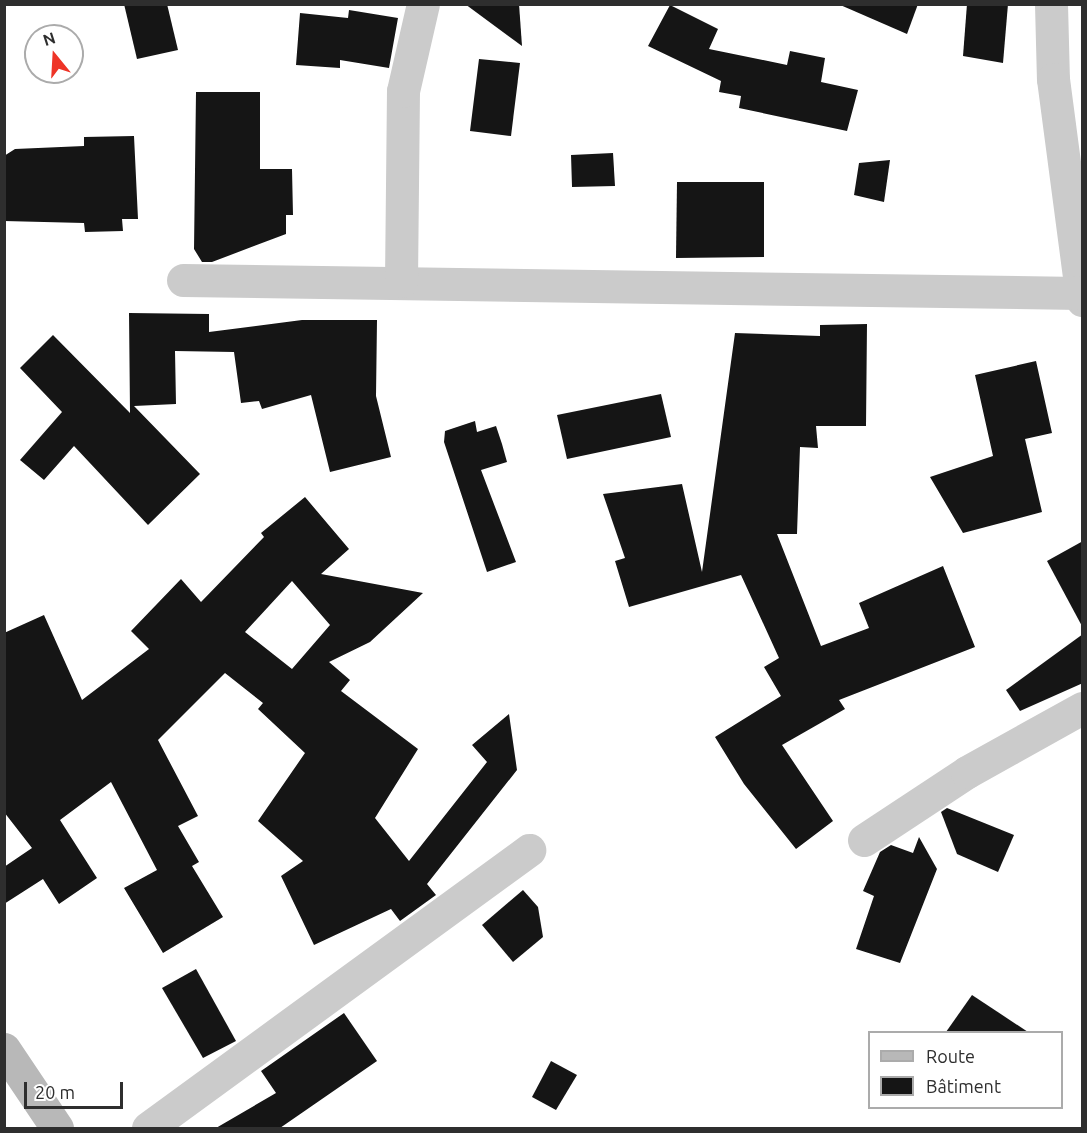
<!DOCTYPE html>
<meta charset="utf-8">
<style>
body{margin:0}
#map{position:relative;width:1087px;height:1133px;overflow:hidden;background:#fff;font-family:Ubuntu,sans-serif}
div>[style]{position:absolute}
.building>*{inset:0;background:#151515}
.minor>*{height:33px;margin:-16.5px;padding:0 16.5px;transform-origin:16.5px;border-radius:16.5px;background:#cbcbcb}
.secondary>*{height:33px;margin:-16.5px;padding:0 16.5px;transform-origin:16.5px;border-radius:16.5px;background:#b8b8b8}
span{translate:-50% -50%;white-space:nowrap;text-align:center;line-height:1.15;-webkit-text-stroke:6px #fff;paint-order:stroke}
.frame{position:absolute;inset:0;border:6px solid #2e2e2e;pointer-events:none}
.legend{position:absolute;left:868px;top:1031px;width:195px;height:78px;box-sizing:border-box;background:#fff;border:2px solid #ababab;margin:0;padding:8px 10px;list-style:none;font-size:18px;color:#2e2e2e}
.legend li{display:flex;align-items:center;gap:12px;height:30px}
.legend b{width:30px;border:2px solid #ababab}
.north{position:absolute;left:24px;top:24px;width:60px;height:60px;box-sizing:border-box;background:#fff;border:2px solid #ababab;border-radius:50%;rotate:342deg;font-size:16px;font-weight:700;line-height:24px;text-align:center;color:#2e2e2e}
.north::after{content:'';display:block;margin:auto;width:21px;height:27px;background:#ee3427;clip-path:polygon(50% 0,100% 100%,50% 72%,0 100%)}
.scale{position:absolute;left:24px;top:1082px;width:99px;height:27px;box-sizing:border-box;border:3px solid #2e2e2e;border-top:0;padding-left:8px;font-size:18px;line-height:21px;white-space:nowrap;color:#2e2e2e;-webkit-text-stroke:4px #fff;paint-order:stroke}
</style>
<div id="map">
<div class="building">
<i style="clip-path:polygon(124px 4px,167px 4px,178px 50px,137px 59px)"></i>
<i style="clip-path:polygon(465px 4px,519px 4px,522px 46px)"></i>
<i style="clip-path:polygon(838px 4px,918px 4px,907px 34px)"></i>
<i style="clip-path:polygon(967px 4px,1008px 4px,1003px 63px,963px 56px)"></i>
<i style="clip-path:polygon(670px 5px,718px 29px,709px 49px,787px 65px,790px 51px,825px 58px,821px 82px,858px 90px,847px 131px,739px 108px,741px 96px,719px 92px,721px 81px,648px 46px)"></i>
<i style="clip-path:polygon(349px 10px,398px 18px,389px 68px,340px 60px,340px 68px,296px 65px,300px 13px,348px 18px)"></i>
<i style="clip-path:polygon(479px 59px,520px 63px,511px 136px,470px 131px)"></i>
<i style="clip-path:polygon(196px 92px,260px 92px,260px 169px,292px 169px,293px 215px,286px 215px,286px 234px,212px 262px,202px 262px,194px 249px)"></i>
<i style="clip-path:polygon(134px 136px,138px 219px,122px 219px,123px 231px,85px 232px,84px 223px,4px 221px,4px 156px,15px 149px,84px 146px,84px 137px)"></i>
<i style="clip-path:polygon(613px 153px,615px 186px,572px 187px,571px 155px)"></i>
<i style="clip-path:polygon(890px 160px,884px 202px,854px 195px,859px 163px)"></i>
<i style="clip-path:polygon(677px 182px,764px 182px,764px 257px,676px 258px)"></i>
<i style="clip-path:polygon(129px 313px,209px 314px,209px 332px,302px 320px,377px 320px,376px 396px,391px 457px,330px 472px,311px 395px,262px 409px,259px 401px,241px 403px,234px 352px,175px 351px,176px 404px,134px 406px,200px 474px,148px 525px,74px 446px,44px 480px,20px 460px,62px 412px,20px 368px,53px 335px,130px 413px)"></i>
<i style="clip-path:polygon(867px 324px,866px 426px,816px 426px,818px 448px,800px 447px,797px 534px,777px 534px,821px 646px,869px 628px,859px 603px,943px 566px,975px 647px,839px 700px,845px 709px,782px 745px,833px 821px,796px 849px,744px 784px,715px 737px,781px 696px,764px 667px,779px 658px,741px 575px,629px 607px,615px 561px,625px 558px,603px 494px,682px 484px,702px 572px,735px 333px,820px 336px,820px 325px)"></i>
<i style="clip-path:polygon(1036px 361px,1052px 433px,1025px 439px,1042px 512px,963px 533px,930px 477px,993px 456px,975px 375px)"></i>
<i style="clip-path:polygon(661px 394px,671px 437px,567px 459px,557px 415px)"></i>
<i style="clip-path:polygon(475px 421px,477px 432px,496px 426px,502px 444px,507px 462px,481px 470px,516px 562px,487px 572px,444px 442px,445px 431px)"></i>
<i style="clip-path:polygon(evenodd,305px 497px,349px 549px,321px 574px,423px 593px,370px 642px,329px 662px,350px 680px,341px 691px,418px 749px,375px 818px,409px 861px,487px 762px,472px 745px,509px 714px,517px 770px,427px 884px,436px 895px,400px 921px,391px 909px,314px 945px,281px 876px,303px 861px,258px 821px,305px 753px,258px 709px,263px 703px,225px 673px,158px 740px,198px 816px,178px 826px,199px 862px,192px 866px,223px 917px,163px 953px,124px 888px,157px 870px,111px 782px,60px 820px,97px 878px,59px 904px,43px 879px,4px 904px,4px 867px,32px 848px,4px 812px,4px 633px,44px 615px,82px 700px,149px 649px,131px 631px,181px 579px,201px 602px,264px 537px,261px 533px,305px 497px,292px 581px,330px 625px,292px 669px,245px 632px,292px 581px)"></i>
<i style="clip-path:polygon(1083px 541px,1083px 628px,1047px 561px)"></i>
<i style="clip-path:polygon(1083px 634px,1083px 683px,1020px 711px,1006px 690px)"></i>
<i style="clip-path:polygon(947px 808px,1014px 835px,998px 872px,957px 854px,941px 812px)"></i>
<i style="clip-path:polygon(919px 837px,937px 869px,900px 963px,856px 949px,874px 896px,863px 891px,880px 852px,891px 845px,913px 853px)"></i>
<i style="clip-path:polygon(523px 890px,538px 907px,543px 937px,513px 962px,482px 925px)"></i>
<i style="clip-path:polygon(196px 969px,236px 1041px,203px 1058px,162px 988px)"></i>
<i style="clip-path:polygon(972px 995px,1028px 1032px,946px 1032px)"></i>
<i style="clip-path:polygon(344px 1013px,377px 1061px,280px 1128px,216px 1128px,276px 1093px,261px 1071px)"></i>
<i style="clip-path:polygon(551px 1061px,577px 1075px,556px 1110px,532px 1097px)"></i>
</div>
<div class="minor">
<i style="left:1051px;top:4px;width:75px;rotate:88.5deg"></i>
<i style="left:1053px;top:79px;width:223px;rotate:82.5deg"></i>
<i style="left:183px;top:280px;width:897px;rotate:0.83deg"></i>
<i style="left:401px;top:281px;width:190px;rotate:-89.4deg"></i>
<i style="left:403px;top:91px;width:89px;rotate:-77.1deg"></i>
<i style="left:864px;top:840px;width:123px;rotate:-33.4deg"></i>
<i style="left:967px;top:772px;width:132px;rotate:-29.1deg"></i>
<i style="left:148px;top:1128px;width:472px;rotate:-36.1deg"></i>
</div>
<div class="secondary">
<i style="left:4px;top:1049px;width:95px;rotate:56.1deg"></i>
</div>
<div class="frame"></div>
<ul class="legend">
<li><b style="height:8px;background:#b8b8b8"></b>Route</li>
<li><b style="height:16px;background:#151515"></b>Bâtiment</li>
</ul>
<div class="north">N</div>
<div class="scale">20 m</div>
</div>
